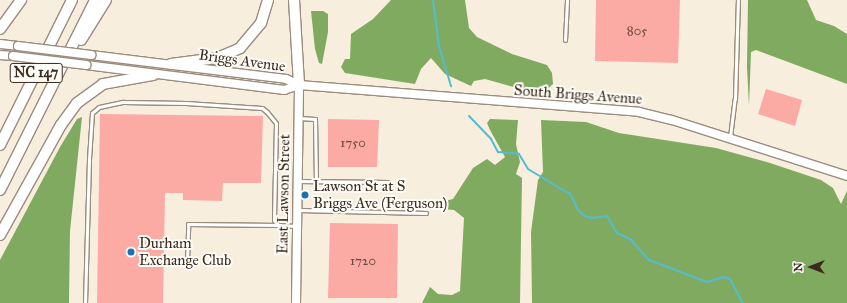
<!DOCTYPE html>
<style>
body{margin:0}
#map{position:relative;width:847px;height:303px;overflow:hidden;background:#f8eede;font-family:"IM FELL Great Primer",serif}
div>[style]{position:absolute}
.forest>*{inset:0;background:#81aa61}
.stream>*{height:2px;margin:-1px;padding:0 1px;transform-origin:1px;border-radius:1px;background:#53bdcf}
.building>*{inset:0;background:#fcaaa4}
.roads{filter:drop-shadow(1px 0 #9a8c7e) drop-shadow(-1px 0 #9a8c7e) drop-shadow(0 1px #9a8c7e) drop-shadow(0 -1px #9a8c7e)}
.lane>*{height:3px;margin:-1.5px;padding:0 1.5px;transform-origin:1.5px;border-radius:1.5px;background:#fff}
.secondary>*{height:8px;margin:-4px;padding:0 4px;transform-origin:4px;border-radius:4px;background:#fff}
.highway>*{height:10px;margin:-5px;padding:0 5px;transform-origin:5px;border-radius:5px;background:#fff}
.bridges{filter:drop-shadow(1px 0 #9a8c7e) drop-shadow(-1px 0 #9a8c7e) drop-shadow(0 1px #9a8c7e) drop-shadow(0 -1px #9a8c7e)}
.secondary-bridge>*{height:8px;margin:-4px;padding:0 4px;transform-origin:4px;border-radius:4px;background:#fff}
.dots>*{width:11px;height:11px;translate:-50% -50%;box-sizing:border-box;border:2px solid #fdfcf7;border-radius:50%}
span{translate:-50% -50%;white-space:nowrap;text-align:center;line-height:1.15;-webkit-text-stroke:4px #fdfcf7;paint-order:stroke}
.number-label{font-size:13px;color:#6b4a40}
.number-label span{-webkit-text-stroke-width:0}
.shield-label span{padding:1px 3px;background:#fdfcf7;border:1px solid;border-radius:3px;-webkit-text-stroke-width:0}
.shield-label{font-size:14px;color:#3b2a1e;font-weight:700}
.street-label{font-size:15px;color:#3b2a1e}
.poi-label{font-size:15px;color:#3b2a1e}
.left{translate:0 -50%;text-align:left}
.north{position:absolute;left:791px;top:247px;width:40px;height:40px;-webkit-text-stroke:3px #fdfcf7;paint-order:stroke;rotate:270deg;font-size:11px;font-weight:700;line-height:16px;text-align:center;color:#3b2a1e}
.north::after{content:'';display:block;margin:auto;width:14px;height:18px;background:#3b2a1e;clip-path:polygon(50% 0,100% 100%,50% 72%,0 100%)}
</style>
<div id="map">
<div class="forest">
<i style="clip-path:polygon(391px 0,465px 0,469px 28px,477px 37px,512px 54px,547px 65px,552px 73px,553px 84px,545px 91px,528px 91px,485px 79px,474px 81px,471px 86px,445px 74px,431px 58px,421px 69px,415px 84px,345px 73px,341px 67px,345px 59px,350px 59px,351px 34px,373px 19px)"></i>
<i style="clip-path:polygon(748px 0,807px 0,816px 20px,834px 26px,847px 34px,847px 84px,756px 50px,751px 52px,749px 106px,747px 67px)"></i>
<i style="clip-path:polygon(311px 11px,323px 11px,328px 14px,328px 32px,322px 64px,319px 63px,315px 49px)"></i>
<i style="clip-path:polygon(82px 117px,70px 231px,69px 303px,0 303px,0 260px,60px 147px,77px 119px)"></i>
<i style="clip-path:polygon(490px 119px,518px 120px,516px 144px,520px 162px,516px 174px,522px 178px,520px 303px,422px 303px,430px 287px,438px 294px,452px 295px,460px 291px,464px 218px,454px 210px,422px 207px,453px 199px,473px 168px,487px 159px,495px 165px,505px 157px,490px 130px,487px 123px)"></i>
<i style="clip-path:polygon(541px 120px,586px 122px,619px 133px,716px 148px,767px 162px,821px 180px,833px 188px,841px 204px,847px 191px,847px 303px,532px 303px,531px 232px,538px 180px,543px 172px)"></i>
</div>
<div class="stream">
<i style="left:433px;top:0;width:46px;rotate:82.6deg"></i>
<i style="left:439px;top:46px;width:42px;rotate:73.3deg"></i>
<i style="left:469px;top:116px;width:32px;rotate:46deg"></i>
<i style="left:491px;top:139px;width:15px;rotate:62deg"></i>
<i style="left:498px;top:152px;width:21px;rotate:5deg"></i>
<i style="left:519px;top:154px;width:17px;rotate:59deg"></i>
<i style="left:528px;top:169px;width:49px;rotate:30.8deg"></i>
<i style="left:570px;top:194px;width:18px;rotate:63deg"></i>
<i style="left:578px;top:210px;width:9px;rotate:41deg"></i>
<i style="left:585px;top:216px;width:7px;rotate:16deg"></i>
<i style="left:592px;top:218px;width:15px;rotate:-8deg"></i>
<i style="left:607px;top:216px;width:20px;rotate:60deg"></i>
<i style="left:617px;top:233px;width:14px;rotate:25deg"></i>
<i style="left:630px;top:239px;width:28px;rotate:48deg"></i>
<i style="left:649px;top:260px;width:62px;rotate:20.8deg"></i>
<i style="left:707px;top:282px;width:17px;rotate:-17deg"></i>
<i style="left:723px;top:277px;width:7px;rotate:16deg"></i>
<i style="left:730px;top:279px;width:27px;rotate:62deg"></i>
</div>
<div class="building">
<i style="clip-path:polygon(596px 0,680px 0,678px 63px,595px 61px)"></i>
<i style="clip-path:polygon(766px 89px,802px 100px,795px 126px,758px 114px)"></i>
<i style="clip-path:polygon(100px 114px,263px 116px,261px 183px,223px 183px,222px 201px,183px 200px,183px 193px,165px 193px,163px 303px,97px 303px)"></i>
<i style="clip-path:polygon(328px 119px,379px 120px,377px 167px,328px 167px)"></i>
<i style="clip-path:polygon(330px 223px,398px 224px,397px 298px,328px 298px)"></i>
</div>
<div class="roads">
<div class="lane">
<i style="left:565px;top:40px;width:40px;rotate:-87.1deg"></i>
<i style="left:299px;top:118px;width:16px;rotate:4deg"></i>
<i style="left:315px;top:119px;width:62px;rotate:89.1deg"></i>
<i style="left:730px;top:137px;width:38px;rotate:-83deg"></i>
<i style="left:735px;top:99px;width:99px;rotate:-88.3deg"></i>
<i style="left:298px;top:181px;width:91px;rotate:0.6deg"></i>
<i style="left:298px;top:210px;width:128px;rotate:1.3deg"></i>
<i style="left:171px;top:260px;width:16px;rotate:4deg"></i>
<i style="left:187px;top:261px;width:37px;rotate:-88deg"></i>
<i style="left:188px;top:224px;width:90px;rotate:0.6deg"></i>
<i style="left:85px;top:303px;width:144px;rotate:-88.4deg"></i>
<i style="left:89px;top:159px;width:46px;rotate:-86.3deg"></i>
<i style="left:92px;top:113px;width:9px;rotate:-41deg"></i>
<i style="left:99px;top:107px;width:25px;rotate:-12deg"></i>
<i style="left:123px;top:102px;width:63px;rotate:0.9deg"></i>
<i style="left:186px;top:103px;width:76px;rotate:3.8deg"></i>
<i style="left:262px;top:108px;width:6px;rotate:39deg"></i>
<i style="left:267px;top:112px;width:14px;rotate:51deg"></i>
<i style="left:276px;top:123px;width:97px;rotate:91.2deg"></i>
<i style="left:274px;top:220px;width:6px;rotate:51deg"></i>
<i style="left:278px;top:225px;width:18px;rotate:3deg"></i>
</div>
<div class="secondary">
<i style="left:0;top:44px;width:18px;rotate:6deg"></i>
<i style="left:0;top:55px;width:13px;rotate:4deg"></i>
<i style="left:91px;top:55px;width:196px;rotate:7deg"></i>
<i style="left:286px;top:79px;width:14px;rotate:25deg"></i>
<i style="left:299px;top:85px;width:341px;rotate:4.5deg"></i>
<i style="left:639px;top:112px;width:34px;rotate:14deg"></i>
<i style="left:672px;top:120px;width:184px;rotate:17.7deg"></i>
<i style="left:86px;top:65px;width:200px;rotate:7.2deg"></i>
<i style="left:284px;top:90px;width:16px;rotate:-18deg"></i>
<i style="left:296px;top:303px;width:218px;rotate:-89.2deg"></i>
</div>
<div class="highway">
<i style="left:294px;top:0;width:85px;rotate:86.6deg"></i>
<i style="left:0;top:29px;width:36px;rotate:-54deg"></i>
<i style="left:81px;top:40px;width:47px;rotate:-58deg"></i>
<i style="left:171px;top:64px;width:46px;rotate:-7.4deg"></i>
<i style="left:217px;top:58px;width:25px;rotate:-23deg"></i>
<i style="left:240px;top:48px;width:33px;rotate:-50deg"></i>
<i style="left:261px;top:23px;width:24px;rotate:-73deg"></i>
<i style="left:0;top:145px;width:162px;rotate:-63.6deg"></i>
<i style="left:0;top:190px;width:212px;rotate:-63.4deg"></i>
<i style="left:0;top:235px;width:126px;rotate:-61deg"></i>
<i style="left:61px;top:125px;width:27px;rotate:-54deg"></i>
<i style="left:77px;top:103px;width:32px;rotate:-36deg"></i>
<i style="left:103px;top:84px;width:51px;rotate:-10.2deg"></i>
</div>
</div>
<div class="bridges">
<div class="secondary-bridge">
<i style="left:18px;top:46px;width:74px;rotate:7deg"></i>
<i style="left:13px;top:56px;width:74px;rotate:7deg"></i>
</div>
</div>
<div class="dots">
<i style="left:305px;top:195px;background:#1f6fb2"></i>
<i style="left:131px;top:252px;background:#1f6fb2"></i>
</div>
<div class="number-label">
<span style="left:637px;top:31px">805</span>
<span style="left:353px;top:143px">1750</span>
<span style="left:363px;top:261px">1720</span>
</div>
<div class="shield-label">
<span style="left:36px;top:73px">NC 147</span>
</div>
<div class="street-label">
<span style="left:242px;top:61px;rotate:8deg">Briggs Avenue</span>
<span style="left:578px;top:95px;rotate:4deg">South Briggs Avenue</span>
<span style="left:284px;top:194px;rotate:-89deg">East Lawson Street</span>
</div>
<div class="poi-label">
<span class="left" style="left:313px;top:195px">Lawson St at S<br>Briggs Ave (Ferguson)</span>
<span class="left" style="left:139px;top:252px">Durham<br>Exchange Club</span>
</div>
<div class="north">N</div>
</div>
